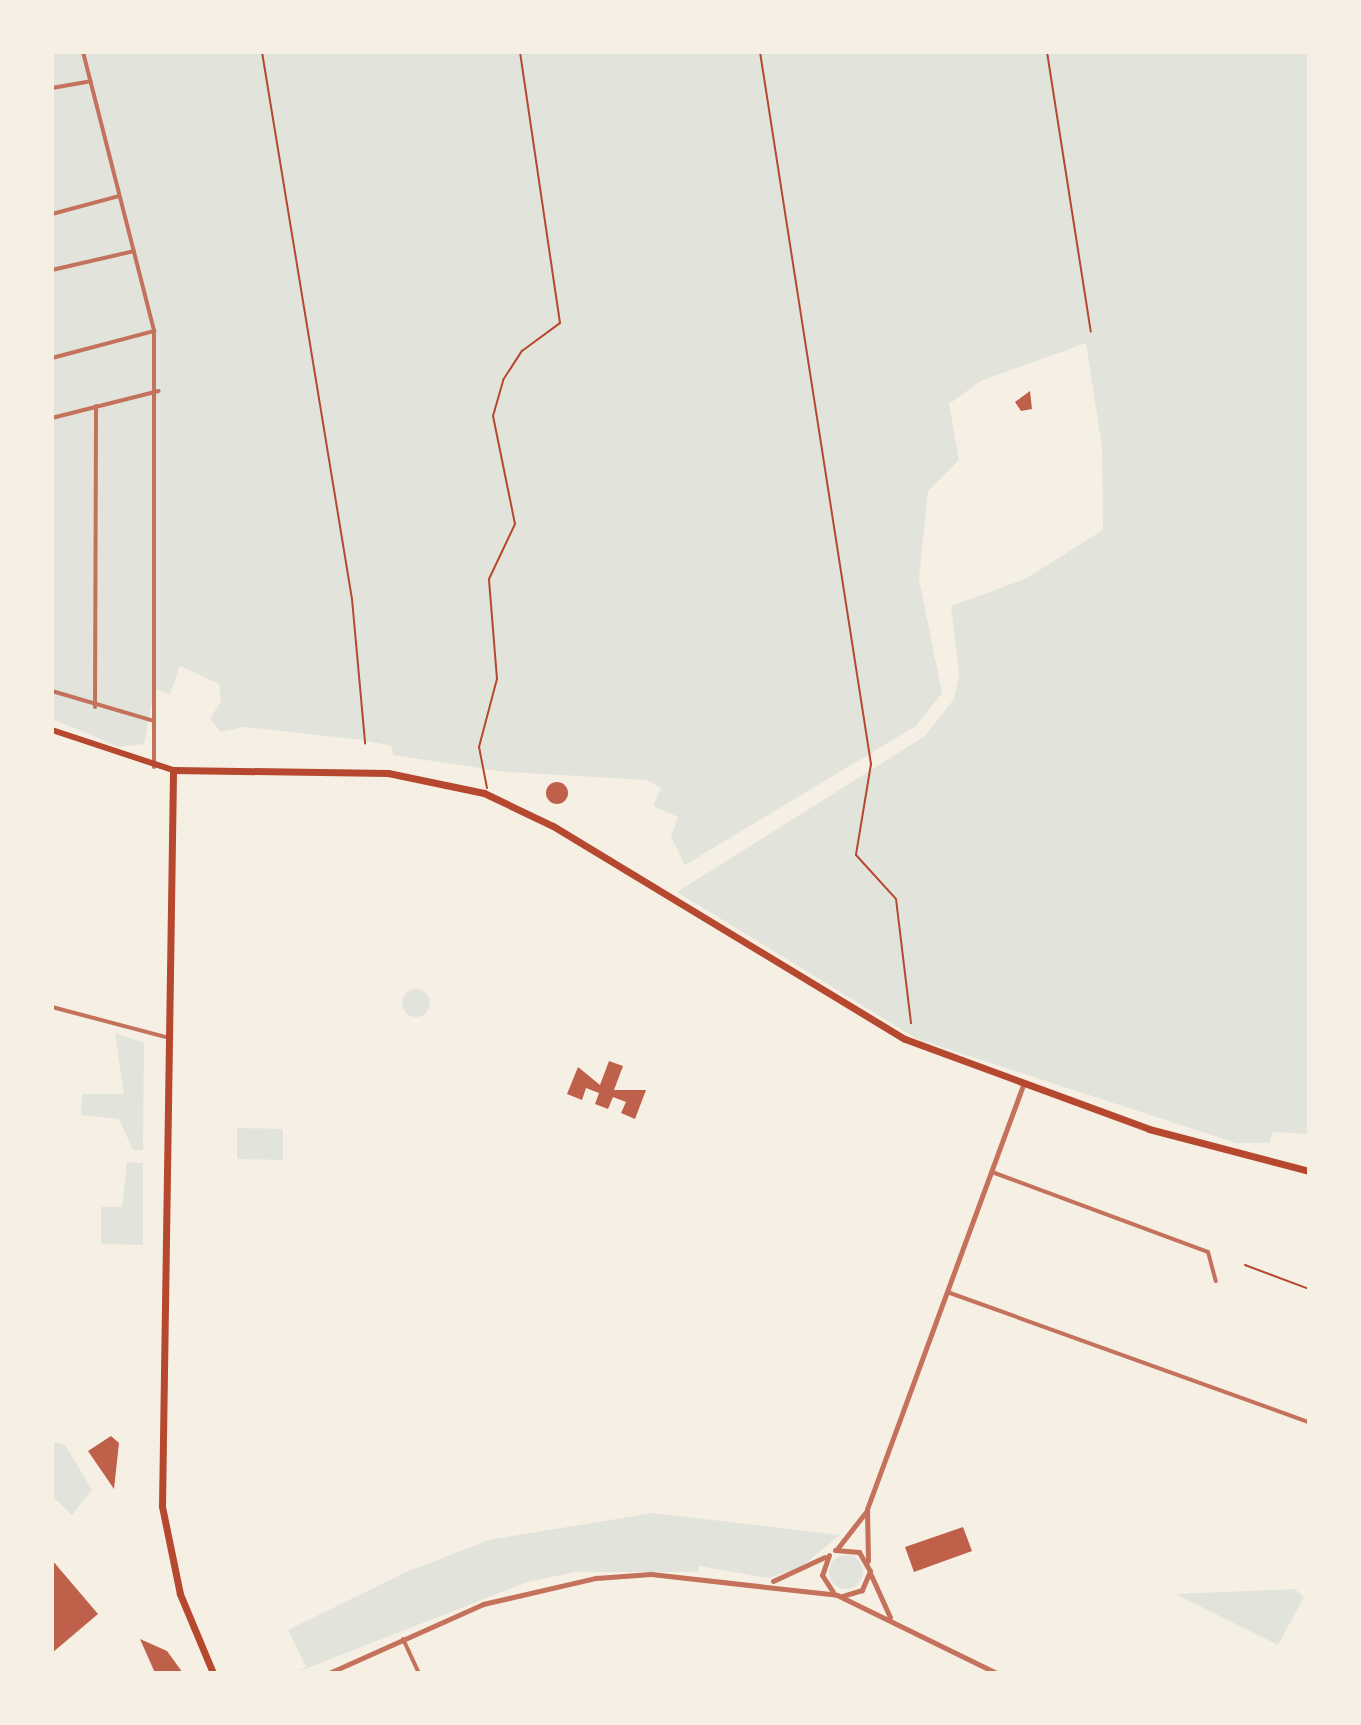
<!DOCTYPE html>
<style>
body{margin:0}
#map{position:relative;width:1361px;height:1725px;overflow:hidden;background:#f6efe4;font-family:Commissioner,sans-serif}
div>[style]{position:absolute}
.green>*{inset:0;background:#e2e4dc}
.round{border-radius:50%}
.building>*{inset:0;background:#bf614a}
.path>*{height:2px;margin:-1px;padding:0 1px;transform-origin:1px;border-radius:1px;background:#b5482f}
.minor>*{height:4px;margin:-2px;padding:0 2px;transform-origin:2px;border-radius:2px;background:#c5725c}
.tertiary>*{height:5px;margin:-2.5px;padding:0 2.5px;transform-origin:2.5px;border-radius:2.5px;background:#c5725c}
.secondary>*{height:6px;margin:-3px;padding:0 3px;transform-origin:3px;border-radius:3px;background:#b5482f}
.primary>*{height:7px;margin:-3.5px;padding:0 3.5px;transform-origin:3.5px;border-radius:3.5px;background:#b5482f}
span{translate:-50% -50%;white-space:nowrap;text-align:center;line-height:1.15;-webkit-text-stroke:8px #f6efe4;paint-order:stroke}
.frame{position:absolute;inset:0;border:54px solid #f6efe4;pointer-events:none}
</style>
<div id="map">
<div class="green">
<i style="clip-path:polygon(52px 52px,1309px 52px,1309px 1134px,1273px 1132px,1269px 1143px,1236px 1143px,917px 1039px,677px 892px,925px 736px,954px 699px,959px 674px,951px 606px,1025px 579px,1103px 530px,1102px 447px,1086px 343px,981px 381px,949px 404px,959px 460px,928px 491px,919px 579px,942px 693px,916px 726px,685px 865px,671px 837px,678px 817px,653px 806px,661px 788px,647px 780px,506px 772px,393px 755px,392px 746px,362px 740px,244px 727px,221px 732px,210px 719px,221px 701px,219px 684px,180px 666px,170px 695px,155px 688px,144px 744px,119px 747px,52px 719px)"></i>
<i class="round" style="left:402px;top:989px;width:28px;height:28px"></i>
<i style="clip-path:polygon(115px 1033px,144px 1043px,143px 1150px,133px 1150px,119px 1119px,81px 1115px,82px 1094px,124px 1094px)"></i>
<i style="clip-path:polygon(237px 1128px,283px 1129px,283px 1160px,237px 1159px)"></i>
<i style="clip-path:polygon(127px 1162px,143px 1163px,143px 1245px,101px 1244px,101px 1207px,122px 1207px)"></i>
<i style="clip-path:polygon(52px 1441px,65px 1445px,92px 1490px,72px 1515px,52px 1496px)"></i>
<i style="clip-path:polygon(653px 1513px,840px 1535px,802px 1566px,769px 1578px,699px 1566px,698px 1572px,576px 1572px,527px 1582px,295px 1673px,306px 1667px,288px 1630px,406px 1572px,489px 1540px)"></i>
<i class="round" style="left:829px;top:1555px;width:34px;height:34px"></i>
<i style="clip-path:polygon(1295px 1589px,1304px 1597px,1278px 1645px,1175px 1594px)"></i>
</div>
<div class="building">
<i style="clip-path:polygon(1030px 391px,1032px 409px,1021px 411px,1015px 402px)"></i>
<i class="round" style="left:546px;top:782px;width:22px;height:22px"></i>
<i style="clip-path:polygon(609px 1061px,623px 1066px,614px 1090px,646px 1090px,635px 1119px,621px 1113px,626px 1102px,613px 1097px,608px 1109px,595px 1104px,599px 1093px,586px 1088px,582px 1100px,567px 1094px,578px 1067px,600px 1085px)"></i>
<i style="clip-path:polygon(111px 1436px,119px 1443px,114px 1489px,88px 1451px)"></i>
<i style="clip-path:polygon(963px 1527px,972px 1551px,914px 1572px,905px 1547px)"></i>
<i style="clip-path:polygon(52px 1560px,98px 1614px,52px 1653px)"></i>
<i style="clip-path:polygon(140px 1639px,167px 1651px,183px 1673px,155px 1673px)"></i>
</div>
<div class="path">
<i style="left:262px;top:52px;width:554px;rotate:80.66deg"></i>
<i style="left:352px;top:599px;width:145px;rotate:84.8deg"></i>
<i style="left:760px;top:52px;width:721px;rotate:81.14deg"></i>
<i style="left:871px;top:764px;width:92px;rotate:99.4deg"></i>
<i style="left:856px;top:855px;width:59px;rotate:47.7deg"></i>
<i style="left:896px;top:899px;width:125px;rotate:83.1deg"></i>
<i style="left:1047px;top:52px;width:283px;rotate:81.1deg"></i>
<i style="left:487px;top:788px;width:42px;rotate:-101deg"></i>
<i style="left:479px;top:747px;width:70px;rotate:-75.2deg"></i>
<i style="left:497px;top:679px;width:100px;rotate:-94.6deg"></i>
<i style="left:489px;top:579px;width:61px;rotate:-64.7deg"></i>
<i style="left:515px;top:524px;width:110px;rotate:-101.5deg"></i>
<i style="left:493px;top:416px;width:37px;rotate:-74deg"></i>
<i style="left:503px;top:380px;width:35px;rotate:-57deg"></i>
<i style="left:522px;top:351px;width:47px;rotate:-36.4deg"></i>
<i style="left:560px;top:323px;width:274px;rotate:-98.4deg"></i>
<i style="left:1245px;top:1265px;width:68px;rotate:20.6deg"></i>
</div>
<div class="minor">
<i style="left:83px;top:52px;width:288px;rotate:75.7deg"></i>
<i style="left:154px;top:331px;width:436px;rotate:90deg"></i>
<i style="left:52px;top:88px;width:39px;rotate:-10deg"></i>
<i style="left:52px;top:214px;width:69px;rotate:-15deg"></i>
<i style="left:52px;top:270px;width:84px;rotate:-13deg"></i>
<i style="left:52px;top:358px;width:106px;rotate:-14.8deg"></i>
<i style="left:52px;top:418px;width:110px;rotate:-14.2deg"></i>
<i style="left:52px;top:691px;width:106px;rotate:16.4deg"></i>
<i style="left:95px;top:707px;width:301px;rotate:-89.8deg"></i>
<i style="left:52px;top:1007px;width:121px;rotate:14.8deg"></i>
<i style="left:992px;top:1172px;width:230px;rotate:20.3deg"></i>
<i style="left:1208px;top:1252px;width:30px;rotate:75deg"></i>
<i style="left:950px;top:1293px;width:381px;rotate:19.8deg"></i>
<i style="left:403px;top:1639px;width:38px;rotate:65deg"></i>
</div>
<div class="tertiary">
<i style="left:837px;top:1549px;width:46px;rotate:-52.1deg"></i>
<i style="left:835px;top:1550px;width:24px;rotate:5deg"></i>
<i style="left:859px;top:1552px;width:22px;rotate:60deg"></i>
<i style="left:870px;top:1571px;width:21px;rotate:113deg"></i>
<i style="left:862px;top:1590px;width:21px;rotate:163deg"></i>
<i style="left:829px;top:1555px;width:21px;rotate:109deg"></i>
<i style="left:822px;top:1575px;width:20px;rotate:57deg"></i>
<i style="left:868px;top:1561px;width:52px;rotate:-91.1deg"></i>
<i style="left:867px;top:1509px;width:453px;rotate:-69.8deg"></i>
<i style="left:871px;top:1575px;width:46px;rotate:65.7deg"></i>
<i style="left:773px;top:1581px;width:57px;rotate:-24.8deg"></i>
<i style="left:329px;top:1673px;width:169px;rotate:-24.1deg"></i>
<i style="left:483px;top:1604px;width:116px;rotate:-13deg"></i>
<i style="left:596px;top:1578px;width:55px;rotate:-4.2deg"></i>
<i style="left:651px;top:1574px;width:187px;rotate:6.4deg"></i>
<i style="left:837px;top:1595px;width:177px;rotate:26.1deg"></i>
</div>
<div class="secondary">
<i style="left:52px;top:730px;width:127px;rotate:18.3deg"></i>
</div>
<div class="primary">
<i style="left:213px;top:1673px;width:86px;rotate:-112.7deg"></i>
<i style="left:180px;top:1594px;width:90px;rotate:-101.6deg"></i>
<i style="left:162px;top:1506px;width:736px;rotate:-89.14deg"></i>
<i style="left:173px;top:770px;width:215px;rotate:0.8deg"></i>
<i style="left:388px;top:773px;width:98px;rotate:11.8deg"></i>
<i style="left:484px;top:793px;width:76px;rotate:25.6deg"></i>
<i style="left:553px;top:826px;width:411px;rotate:31.2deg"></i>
<i style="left:905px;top:1039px;width:260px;rotate:20.2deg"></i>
<i style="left:1149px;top:1129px;width:165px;rotate:14.7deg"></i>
</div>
<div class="frame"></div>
</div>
